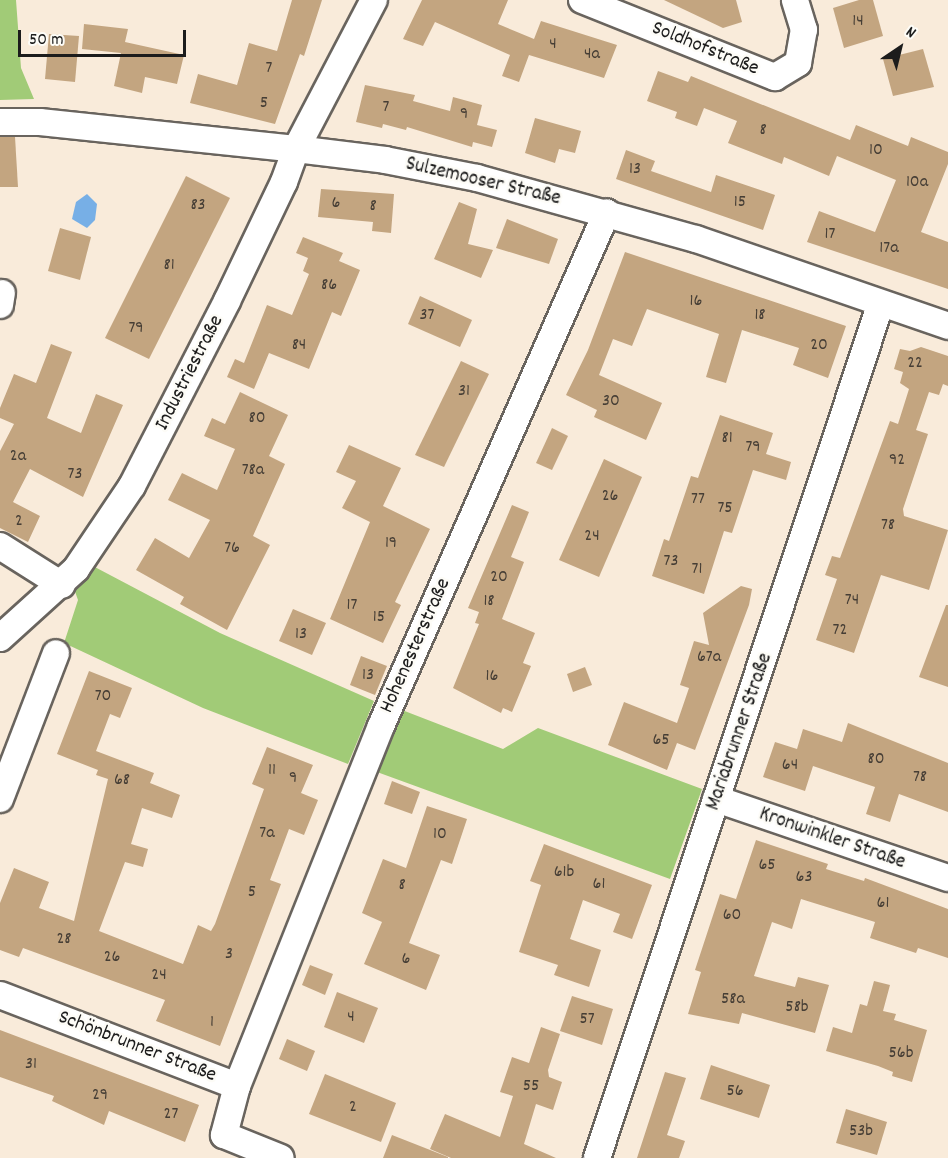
<!DOCTYPE html>
<meta charset="utf-8">
<style>
body{margin:0}
#map{position:relative;width:948px;height:1158px;overflow:hidden;background:#f9ebda;font-family:Dekko,sans-serif}
div>[style]{position:absolute}
.green>*{inset:0;background:#a1cb77}
.water>*{inset:0;background:#77afe6}
.building>*{inset:0;background:#c3a580}
.roads{filter:drop-shadow(2px 0 #69645e) drop-shadow(-2px 0 #69645e) drop-shadow(0 2px #69645e) drop-shadow(0 -2px #69645e)}
.street>*{height:26px;margin:-13px;padding:0 13px;transform-origin:13px;border-radius:13px;background:#fff}
span{translate:-50% -50%;white-space:nowrap;text-align:center;line-height:1.15;-webkit-text-stroke:5px #fdfcf7;paint-order:stroke}
.number-label{font-size:18px;color:#463e35}
.number-label span{-webkit-text-stroke-width:0}
.street-label{font-size:21px;color:#1c1c1c}
.north{position:absolute;left:870px;top:18px;width:60px;height:60px;-webkit-text-stroke:4px #fdfcf7;paint-order:stroke;rotate:35deg;font-size:16px;font-weight:700;line-height:24px;text-align:center;color:#1c1c1c}
.north::after{content:'';display:block;margin:auto;width:21px;height:27px;background:#1c1c1c;clip-path:polygon(50% 0,100% 100%,50% 72%,0 100%)}
.scale{position:absolute;left:18px;top:30px;width:168px;height:27px;box-sizing:border-box;border:3px solid #1c1c1c;border-top:0;padding-left:8px;font-size:18px;line-height:21px;white-space:nowrap;color:#1c1c1c;-webkit-text-stroke:4px #fdfcf7;paint-order:stroke}
</style>
<div id="map">
<div class="green">
<i style="clip-path:polygon(0 0,16px 0,21px 68px,34px 99px,0 100px)"></i>
<i style="clip-path:polygon(91px 565px,220px 633px,374px 701px,348px 764px,203px 708px,64px 643px,78px 600px,72px 583px)"></i>
<i style="clip-path:polygon(402px 710px,503px 749px,538px 728px,702px 789px,670px 879px,377px 772px)"></i>
</div>
<div class="water">
<i style="clip-path:polygon(87px 194px,97px 204px,95px 220px,87px 228px,72px 219px,76px 202px)"></i>
</div>
<div class="building">
<i style="clip-path:polygon(292px 0,322px 0,304px 56px,300px 54px,275px 124px,190px 103px,198px 74px,237px 85px,249px 43px,277px 51px)"></i>
<i style="clip-path:polygon(422px 0,508px 0,498px 24px,534px 39px,541px 21px,617px 45px,604px 78px,529px 55px,519px 82px,502px 76px,510px 55px,435px 22px,423px 46px,403px 39px)"></i>
<i style="clip-path:polygon(664px 0,736px 0,742px 22px,723px 28px)"></i>
<i style="clip-path:polygon(859px 0,873px 0,883px 36px,844px 48px,833px 8px)"></i>
<i style="clip-path:polygon(84px 24px,128px 29px,125px 42px,184px 55px,177px 84px,145px 77px,142px 93px,114px 86px,121px 53px,82px 49px)"></i>
<i style="clip-path:polygon(49px 34px,79px 36px,75px 82px,45px 79px)"></i>
<i style="clip-path:polygon(923px 49px,934px 87px,893px 96px,883px 59px)"></i>
<i style="clip-path:polygon(658px 71px,688px 82px,691px 76px,850px 140px,856px 125px,908px 146px,911px 137px,948px 152px,948px 164px,921px 232px,948px 242px,948px 289px,807px 242px,819px 211px,875px 232px,896px 180px,837px 156px,829px 176px,784px 157px,782px 164px,728px 143px,737px 121px,704px 108px,697px 126px,675px 118px,677px 112px,647px 101px)"></i>
<i style="clip-path:polygon(365px 85px,415px 95px,413px 101px,450px 111px,453px 97px,482px 105px,477px 125px,497px 130px,492px 147px,473px 142px,472px 147px,407px 127px,406px 130px,383px 124px,382px 128px,356px 122px)"></i>
<i style="clip-path:polygon(535px 118px,581px 131px,575px 153px,559px 149px,555px 163px,525px 153px)"></i>
<i style="clip-path:polygon(0 137px,15px 137px,18px 187px,0 187px)"></i>
<i style="clip-path:polygon(626px 150px,655px 161px,651px 171px,711px 192px,716px 175px,775px 195px,763px 230px,616px 179px)"></i>
<i style="clip-path:polygon(186px 176px,230px 198px,149px 359px,105px 338px)"></i>
<i style="clip-path:polygon(321px 189px,394px 194px,391px 233px,372px 231px,373px 222px,318px 217px)"></i>
<i style="clip-path:polygon(459px 202px,477px 209px,468px 244px,493px 250px,481px 278px,434px 259px)"></i>
<i style="clip-path:polygon(507px 219px,558px 239px,549px 264px,496px 248px)"></i>
<i style="clip-path:polygon(60px 228px,91px 237px,80px 280px,48px 271px)"></i>
<i style="clip-path:polygon(303px 237px,343px 253px,339px 261px,360px 270px,341px 316px,332px 312px,309px 369px,269px 353px,254px 389px,227px 377px,235px 359px,244px 363px,267px 305px,292px 315px,309px 274px,303px 271px,308px 258px,296px 253px)"></i>
<i style="clip-path:polygon(625px 252px,846px 326px,828px 378px,793px 365px,799px 348px,742px 330px,726px 383px,706px 377px,719px 334px,647px 309px,632px 346px,613px 339px,599px 375px,662px 403px,646px 440px,594px 417px,597px 410px,566px 395px,588px 350px)"></i>
<i style="clip-path:polygon(420px 296px,472px 320px,460px 347px,408px 324px)"></i>
<i style="clip-path:polygon(51px 344px,72px 352px,47px 418px,81px 433px,96px 394px,123px 405px,83px 497px,30px 469px,13px 502px,40px 516px,28px 542px,0 528px,0 451px,14px 424px,0 418px,0 408px,14px 374px,36px 383px)"></i>
<i style="clip-path:polygon(921px 347px,948px 356px,948px 386px,943px 384px,939px 395px,929px 392px,916px 430px,928px 434px,903px 509px,904px 516px,948px 530px,929px 590px,881px 575px,854px 653px,816px 640px,837px 579px,825px 575px,832px 556px,840px 558px,890px 421px,898px 424px,909px 389px,900px 383px,903px 372px,894px 369px,900px 349px,910px 351px)"></i>
<i style="clip-path:polygon(461px 361px,489px 374px,444px 467px,415px 455px)"></i>
<i style="clip-path:polygon(240px 392px,288px 415px,269px 456px,285px 464px,253px 536px,270px 545px,227px 630px,180px 604px,184px 597px,136px 570px,155px 538px,189px 558px,210px 520px,168px 500px,182px 473px,217px 490px,235px 449px,204px 436px,212px 418px,225px 424px)"></i>
<i style="clip-path:polygon(720px 415px,773px 433px,766px 454px,791px 462px,786px 480px,753px 470px,732px 533px,724px 531px,704px 594px,652px 576px,664px 539px,669px 541px,691px 476px,698px 478px)"></i>
<i style="clip-path:polygon(552px 428px,568px 436px,552px 470px,536px 463px)"></i>
<i style="clip-path:polygon(349px 445px,401px 468px,383px 506px,430px 529px,395px 602px,401px 605px,383px 643px,330px 619px,370px 522px,342px 508px,356px 481px,336px 472px)"></i>
<i style="clip-path:polygon(604px 459px,642px 477px,599px 577px,559px 560px)"></i>
<i style="clip-path:polygon(512px 505px,529px 512px,511px 557px,524px 562px,502px 619px,535px 633px,523px 663px,531px 666px,512px 712px,503px 708px,501px 713px,453px 688px,479px 624px,475px 623px,479px 612px,468px 608px)"></i>
<i style="clip-path:polygon(741px 586px,752px 589px,749px 605px,695px 750px,677px 743px,667px 770px,608px 745px,624px 702px,677px 723px,689px 688px,680px 685px,694px 641px,709px 645px,703px 613px)"></i>
<i style="clip-path:polygon(946px 605px,948px 605px,948px 687px,919px 677px)"></i>
<i style="clip-path:polygon(293px 609px,326px 623px,312px 655px,279px 641px)"></i>
<i style="clip-path:polygon(361px 656px,387px 666px,375px 695px,350px 685px)"></i>
<i style="clip-path:polygon(585px 667px,592px 685px,573px 692px,567px 674px)"></i>
<i style="clip-path:polygon(89px 671px,132px 688px,120px 718px,110px 714px,96px 751px,154px 773px,150px 783px,180px 795px,172px 818px,142px 808px,131px 844px,148px 849px,143px 867px,125px 862px,99px 931px,183px 964px,198px 925px,211px 931px,215px 924px,264px 789px,252px 784px,267px 747px,313px 765px,301px 793px,318px 800px,304px 835px,289px 829px,270px 880px,281px 884px,220px 1046px,156px 1021px,165px 1000px,23px 948px,19px 957px,0 950px,0 903px,14px 868px,49px 882px,39px 908px,74px 921px,108px 779px,96px 775px,98px 770px,57px 754px)"></i>
<i style="clip-path:polygon(848px 723px,948px 763px,948px 812px,899px 794px,890px 822px,866px 814px,875px 787px,813px 766px,805px 791px,763px 777px,775px 742px,797px 749px,803px 729px,842px 742px)"></i>
<i style="clip-path:polygon(392px 781px,420px 792px,412px 814px,384px 804px)"></i>
<i style="clip-path:polygon(427px 806px,467px 819px,452px 864px,441px 860px,409px 943px,440px 955px,426px 990px,364px 964px,382px 922px,362px 913px,383px 859px,406px 868px)"></i>
<i style="clip-path:polygon(756px 840px,828px 864px,826px 869px,864px 881px,865px 878px,948px 909px,948px 958px,918px 948px,916px 953px,870px 938px,875px 922px,801px 899px,792px 929px,772px 922px,754px 976px,795px 987px,798px 977px,829px 985px,815px 1033px,742px 1013px,739px 1024px,688px 1014px,701px 972px,695px 970px,720px 894px,736px 899px)"></i>
<i style="clip-path:polygon(544px 844px,652px 885px,632px 939px,613px 932px,620px 914px,583px 900px,570px 939px,601px 950px,589px 987px,554px 975px,558px 965px,519px 952px,541px 885px,530px 881px)"></i>
<i style="clip-path:polygon(310px 965px,333px 974px,325px 995px,302px 985px)"></i>
<i style="clip-path:polygon(874px 981px,890px 985px,883px 1011px,896px 1014px,894px 1020px,927px 1030px,912px 1082px,892px 1076px,893px 1072px,878px 1066px,826px 1051px,833px 1027px,852px 1033px,860px 1004px,867px 1006px)"></i>
<i style="clip-path:polygon(337px 992px,378px 1008px,364px 1043px,324px 1027px)"></i>
<i style="clip-path:polygon(572px 996px,613px 1009px,602px 1045px,560px 1031px)"></i>
<i style="clip-path:polygon(541px 1027px,560px 1034px,548px 1070px,549px 1077px,562px 1082px,553px 1110px,536px 1104px,524px 1144px,556px 1158px,451px 1158px,430px 1149px,445px 1114px,500px 1137px,513px 1096px,500px 1092px,512px 1057px,529px 1063px)"></i>
<i style="clip-path:polygon(0 1030px,199px 1105px,185px 1142px,109px 1111px,104px 1125px,52px 1101px,54px 1096px,0 1077px)"></i>
<i style="clip-path:polygon(287px 1039px,315px 1051px,307px 1071px,279px 1059px)"></i>
<i style="clip-path:polygon(711px 1065px,770px 1085px,759px 1118px,700px 1099px)"></i>
<i style="clip-path:polygon(665px 1072px,686px 1078px,667px 1135px,685px 1141px,679px 1158px,637px 1158px)"></i>
<i style="clip-path:polygon(325px 1074px,396px 1103px,381px 1142px,309px 1114px)"></i>
<i style="clip-path:polygon(846px 1109px,887px 1122px,877px 1155px,836px 1143px)"></i>
<i style="clip-path:polygon(392px 1135px,448px 1157px,448px 1158px,383px 1158px)"></i>
</div>
<div class="roads">
<div class="street">
<i style="left:582px;top:0;width:208px;rotate:21.8deg"></i>
<i style="left:775px;top:77px;width:27px;rotate:-31deg"></i>
<i style="left:798px;top:63px;width:34px;rotate:-80deg"></i>
<i style="left:804px;top:30px;width:31px;rotate:-107deg"></i>
<i style="left:0;top:122px;width:40px"></i>
<i style="left:40px;top:122px;width:257px;rotate:6deg"></i>
<i style="left:296px;top:149px;width:90px;rotate:7deg"></i>
<i style="left:385px;top:160px;width:94px;rotate:11.1deg"></i>
<i style="left:477px;top:178px;width:227px;rotate:15.6deg"></i>
<i style="left:696px;top:239px;width:267px;rotate:19deg"></i>
<i style="left:0;top:305px;width:12px;rotate:-81deg"></i>
<i style="left:0;top:546px;width:73px;rotate:32.2deg"></i>
<i style="left:0;top:638px;width:103px;rotate:-42.2deg"></i>
<i style="left:76px;top:569px;width:100px;rotate:-56deg"></i>
<i style="left:132px;top:486px;width:208px;rotate:-62.8deg"></i>
<i style="left:227px;top:301px;width:132px;rotate:-64.4deg"></i>
<i style="left:284px;top:182px;width:35px;rotate:-70deg"></i>
<i style="left:296px;top:149px;width:168px;rotate:-62.4deg"></i>
<i style="left:0;top:799px;width:156px;rotate:-69deg"></i>
<i style="left:716px;top:799px;width:245px;rotate:18.8deg"></i>
<i style="left:0;top:995px;width:254px;rotate:21deg"></i>
<i style="left:237px;top:1086px;width:51px;rotate:104.9deg"></i>
<i style="left:224px;top:1135px;width:61px;rotate:22deg"></i>
<i style="left:237px;top:1086px;width:388px;rotate:-68.2deg"></i>
<i style="left:381px;top:726px;width:561px;rotate:-66.27deg"></i>
<i style="left:597px;top:1158px;width:898px;rotate:-71.63deg"></i>
</div>
</div>
<div class="number-label">
<span style="left:858px;top:22px">14</span>
<span style="left:553px;top:45px">4</span>
<span style="left:592px;top:55px">4a</span>
<span style="left:269px;top:69px">7</span>
<span style="left:264px;top:104px">5</span>
<span style="left:386px;top:108px">7</span>
<span style="left:464px;top:115px">9</span>
<span style="left:763px;top:131px">8</span>
<span style="left:876px;top:151px">10</span>
<span style="left:635px;top:170px">13</span>
<span style="left:917px;top:183px">10a</span>
<span style="left:740px;top:203px">15</span>
<span style="left:336px;top:204px">6</span>
<span style="left:198px;top:206px">83</span>
<span style="left:373px;top:207px">8</span>
<span style="left:830px;top:235px">17</span>
<span style="left:889px;top:249px">17a</span>
<span style="left:169px;top:266px">81</span>
<span style="left:329px;top:286px">86</span>
<span style="left:696px;top:302px">16</span>
<span style="left:427px;top:316px">37</span>
<span style="left:760px;top:316px">18</span>
<span style="left:136px;top:329px">79</span>
<span style="left:299px;top:346px">84</span>
<span style="left:819px;top:346px">20</span>
<span style="left:915px;top:364px">22</span>
<span style="left:464px;top:392px">31</span>
<span style="left:611px;top:402px">30</span>
<span style="left:257px;top:419px">80</span>
<span style="left:727px;top:439px">81</span>
<span style="left:753px;top:448px">79</span>
<span style="left:18px;top:457px">2a</span>
<span style="left:897px;top:461px">92</span>
<span style="left:253px;top:471px">78a</span>
<span style="left:75px;top:475px">73</span>
<span style="left:610px;top:497px">26</span>
<span style="left:698px;top:500px">77</span>
<span style="left:725px;top:509px">75</span>
<span style="left:19px;top:522px">2</span>
<span style="left:888px;top:526px">78</span>
<span style="left:592px;top:537px">24</span>
<span style="left:391px;top:544px">19</span>
<span style="left:232px;top:549px">76</span>
<span style="left:671px;top:562px">73</span>
<span style="left:697px;top:570px">71</span>
<span style="left:499px;top:578px">20</span>
<span style="left:852px;top:601px">74</span>
<span style="left:489px;top:602px">18</span>
<span style="left:352px;top:606px">17</span>
<span style="left:379px;top:618px">15</span>
<span style="left:840px;top:631px">72</span>
<span style="left:301px;top:635px">13</span>
<span style="left:709px;top:658px">67a</span>
<span style="left:368px;top:676px">13</span>
<span style="left:492px;top:677px">16</span>
<span style="left:103px;top:697px">70</span>
<span style="left:661px;top:741px">65</span>
<span style="left:876px;top:760px">80</span>
<span style="left:790px;top:766px">64</span>
<span style="left:272px;top:771px">11</span>
<span style="left:920px;top:778px">78</span>
<span style="left:293px;top:779px">9</span>
<span style="left:122px;top:781px">68</span>
<span style="left:267px;top:834px">7a</span>
<span style="left:440px;top:835px">10</span>
<span style="left:767px;top:866px">65</span>
<span style="left:564px;top:873px">61b</span>
<span style="left:804px;top:878px">63</span>
<span style="left:599px;top:885px">61</span>
<span style="left:402px;top:886px">8</span>
<span style="left:252px;top:893px">5</span>
<span style="left:883px;top:904px">61</span>
<span style="left:732px;top:916px">60</span>
<span style="left:64px;top:940px">28</span>
<span style="left:229px;top:955px">3</span>
<span style="left:112px;top:958px">26</span>
<span style="left:406px;top:960px">6</span>
<span style="left:159px;top:976px">24</span>
<span style="left:733px;top:1000px">58a</span>
<span style="left:797px;top:1008px">58b</span>
<span style="left:351px;top:1018px">4</span>
<span style="left:587px;top:1020px">57</span>
<span style="left:212px;top:1023px">1</span>
<span style="left:901px;top:1054px">56b</span>
<span style="left:31px;top:1065px">31</span>
<span style="left:531px;top:1087px">55</span>
<span style="left:735px;top:1092px">56</span>
<span style="left:100px;top:1096px">29</span>
<span style="left:353px;top:1108px">2</span>
<span style="left:171px;top:1115px">27</span>
<span style="left:861px;top:1132px">53b</span>
</div>
<div class="street-label">
<span style="left:705px;top:49px;rotate:22deg">Soldhofstraße</span>
<span style="left:483px;top:182px;rotate:13deg">Sulzemooser Straße</span>
<span style="left:190px;top:373px;rotate:-63deg">Industriestraße</span>
<span style="left:416px;top:646px;rotate:-66deg">Hohenesterstraße</span>
<span style="left:740px;top:732px;rotate:-71deg">Mariabrunner Straße</span>
<span style="left:832px;top:839px;rotate:19deg">Kronwinkler Straße</span>
<span style="left:137px;top:1047px;rotate:21deg">Schönbrunner Straße</span>
</div>
<div class="north">N</div>
<div class="scale">50 m</div>
</div>
